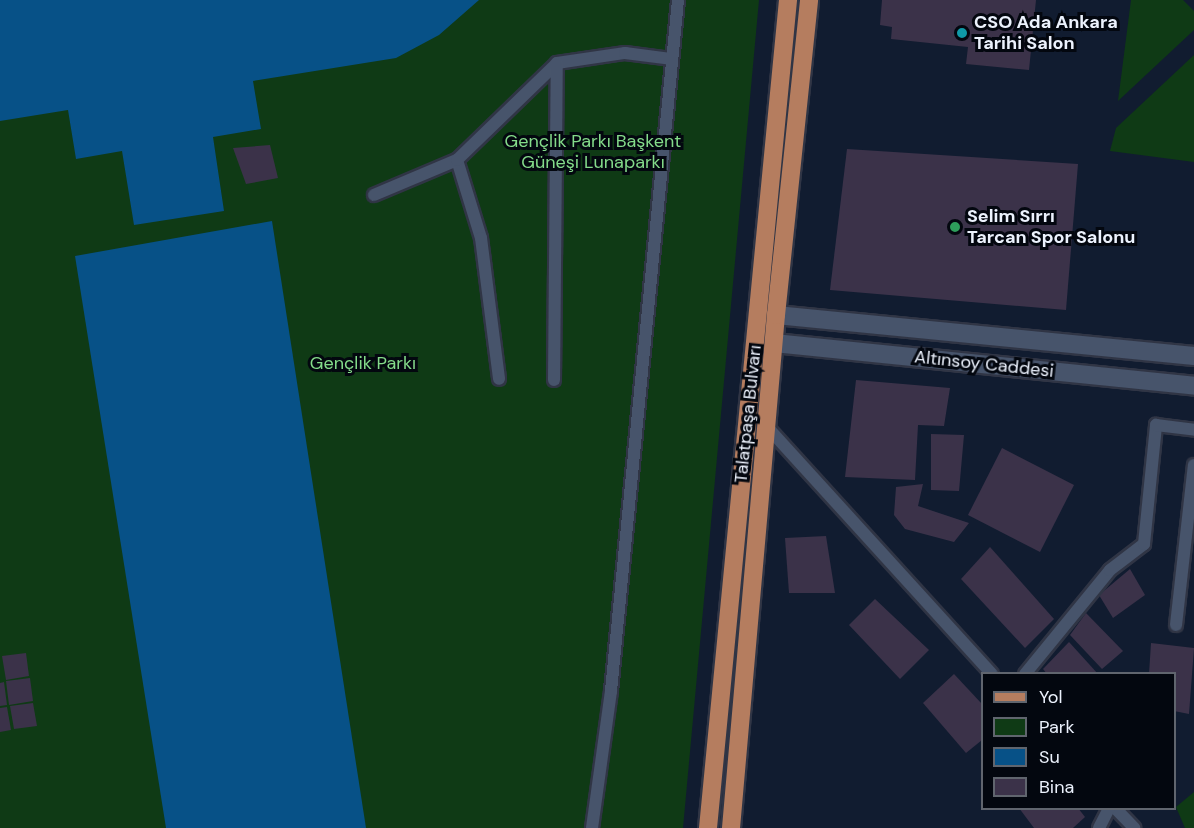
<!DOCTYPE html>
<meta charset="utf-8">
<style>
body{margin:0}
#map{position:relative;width:1194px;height:828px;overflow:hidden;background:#111c30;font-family:"DM Sans",sans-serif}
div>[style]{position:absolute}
.green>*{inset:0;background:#0f3a15}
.water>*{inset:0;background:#075187}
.building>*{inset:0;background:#3b3249}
.roads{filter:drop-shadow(2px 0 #303545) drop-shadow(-2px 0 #303545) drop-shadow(0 2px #303545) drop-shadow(0 -2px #303545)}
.lane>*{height:12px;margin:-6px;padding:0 6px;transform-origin:6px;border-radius:6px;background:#47546b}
.secondary>*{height:18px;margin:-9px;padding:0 9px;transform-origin:9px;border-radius:9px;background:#47546b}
.primary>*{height:18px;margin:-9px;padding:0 9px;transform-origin:9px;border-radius:9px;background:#b57d5f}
.dots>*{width:16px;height:16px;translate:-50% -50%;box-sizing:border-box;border:3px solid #03070f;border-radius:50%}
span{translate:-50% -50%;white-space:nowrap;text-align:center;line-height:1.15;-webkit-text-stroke:6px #03070f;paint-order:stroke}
.poi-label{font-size:18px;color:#ecf2fd;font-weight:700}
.left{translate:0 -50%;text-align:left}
.park-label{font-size:18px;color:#84db8a}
.street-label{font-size:18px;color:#ecf2fd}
.legend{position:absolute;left:981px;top:672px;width:195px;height:138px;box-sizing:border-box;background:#03070f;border:2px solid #60656e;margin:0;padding:8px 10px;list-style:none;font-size:18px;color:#ecf2fd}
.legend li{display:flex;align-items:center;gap:12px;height:30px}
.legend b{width:30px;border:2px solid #60656e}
</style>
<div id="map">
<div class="green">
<i style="clip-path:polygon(0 0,759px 0,683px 828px,0 828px)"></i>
<i style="clip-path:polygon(1131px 0,1183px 0,1194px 11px,1194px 30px,1118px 101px)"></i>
<i style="clip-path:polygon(1194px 55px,1194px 162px,1110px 151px,1116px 128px)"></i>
<i style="clip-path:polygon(1194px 792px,1194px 828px,1185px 828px,1176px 807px)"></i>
</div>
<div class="water">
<i style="clip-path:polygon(0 0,479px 0,439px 35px,396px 58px,253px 81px,261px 129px,213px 137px,224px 211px,134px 225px,122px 151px,76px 159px,68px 110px,0 121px)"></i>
<i style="clip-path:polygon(272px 221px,366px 828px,166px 828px,75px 256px)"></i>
</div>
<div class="building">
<i style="clip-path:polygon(882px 0,1036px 0,1029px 70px,966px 64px,968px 47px,891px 39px,892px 27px,880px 25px)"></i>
<i style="clip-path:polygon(270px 145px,278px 178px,246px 184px,233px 148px)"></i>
<i style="clip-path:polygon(847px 149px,1078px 164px,1066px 310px,830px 290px)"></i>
<i style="clip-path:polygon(856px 380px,950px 388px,944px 426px,918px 425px,915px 480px,845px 477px)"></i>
<i style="clip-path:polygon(931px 434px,964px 435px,959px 491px,931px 490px)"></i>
<i style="clip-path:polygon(1002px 448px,1074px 485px,1040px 552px,968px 515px)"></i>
<i style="clip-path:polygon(923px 484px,918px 506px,969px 523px,954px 542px,905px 529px,894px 515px,896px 487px)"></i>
<i style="clip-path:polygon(826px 536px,835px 593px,789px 593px,785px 538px)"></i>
<i style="clip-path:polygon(990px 547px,1054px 619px,1025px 648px,961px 579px)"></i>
<i style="clip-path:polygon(1130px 569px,1145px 595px,1113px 618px,1099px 595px)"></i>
<i style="clip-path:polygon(875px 599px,929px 650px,900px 679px,849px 625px)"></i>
<i style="clip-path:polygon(1086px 613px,1123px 651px,1102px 669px,1070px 635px)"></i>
<i style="clip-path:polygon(1069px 642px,1098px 674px,1047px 674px,1043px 669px)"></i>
<i style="clip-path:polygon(1151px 643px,1194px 648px,1189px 714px,1174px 711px,1174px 674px,1149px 674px)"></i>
<i style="clip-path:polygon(26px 653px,29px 676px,6px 680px,2px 656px)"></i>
<i style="clip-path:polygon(954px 674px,982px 704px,982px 740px,966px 753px,923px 703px)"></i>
<i style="clip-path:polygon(30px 678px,33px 701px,9px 705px,6px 681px)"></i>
<i style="clip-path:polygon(4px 682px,7px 705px,0 706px,0 683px)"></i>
<i style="clip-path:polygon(33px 703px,37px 726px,14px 729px,10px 706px)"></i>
<i style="clip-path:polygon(7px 707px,11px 730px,0 732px,0 708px)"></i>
<i style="clip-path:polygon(1019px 808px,1078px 808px,1085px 817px,1073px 828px,1034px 828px)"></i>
</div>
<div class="roads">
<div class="lane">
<i style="left:457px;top:160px;width:82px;rotate:72.9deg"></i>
<i style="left:481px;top:238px;width:142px;rotate:82.7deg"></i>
<i style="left:374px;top:195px;width:90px;rotate:-22.9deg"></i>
<i style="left:457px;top:160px;width:139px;rotate:-44.1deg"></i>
<i style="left:557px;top:63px;width:69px;rotate:-8.4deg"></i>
<i style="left:625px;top:53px;width:46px;rotate:7.4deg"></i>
<i style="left:554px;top:380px;width:317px;rotate:-89.5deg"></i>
<i style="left:769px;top:429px;width:331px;rotate:47.7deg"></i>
<i style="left:1176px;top:625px;width:161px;rotate:-83.6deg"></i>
<i style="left:1025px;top:674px;width:134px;rotate:-50.7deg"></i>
<i style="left:1110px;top:570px;width:43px;rotate:-37.4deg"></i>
<i style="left:1144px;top:544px;width:120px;rotate:-84.2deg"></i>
<i style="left:1156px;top:425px;width:38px;rotate:7deg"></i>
<i style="left:1115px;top:808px;width:28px;rotate:46deg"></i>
<i style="left:592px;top:828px;width:138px;rotate:-82.1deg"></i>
<i style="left:611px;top:691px;width:694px;rotate:-84.46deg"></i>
<i style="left:1099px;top:828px;width:22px;rotate:-63deg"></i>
</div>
<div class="secondary">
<i style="left:776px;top:315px;width:420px;rotate:5.6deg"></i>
<i style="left:774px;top:343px;width:422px;rotate:5.8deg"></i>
</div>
<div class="primary">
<i style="left:708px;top:828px;width:832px;rotate:-84.48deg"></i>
<i style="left:731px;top:828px;width:515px;rotate:-84.99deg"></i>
<i style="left:776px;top:315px;width:317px;rotate:-84deg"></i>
</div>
</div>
<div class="dots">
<i style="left:962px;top:33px;background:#0f9aa8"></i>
<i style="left:955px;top:227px;background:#2e9e5b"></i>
</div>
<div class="poi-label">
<span class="left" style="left:974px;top:33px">CSO Ada Ankara<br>Tarihi Salon</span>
<span class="left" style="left:967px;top:227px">Selim Sırrı<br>Tarcan Spor Salonu</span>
</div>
<div class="park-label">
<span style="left:593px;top:152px">Gençlik Parkı Başkent<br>Güneşi Lunaparkı</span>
<span style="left:363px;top:363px">Gençlik Parkı</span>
</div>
<div class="street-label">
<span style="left:984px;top:364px;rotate:6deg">Altınsoy Caddesi</span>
<span style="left:748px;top:414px;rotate:-84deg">Talatpaşa Bulvarı</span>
</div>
<ul class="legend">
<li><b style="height:8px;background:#b57d5f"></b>Yol</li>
<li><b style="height:16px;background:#0f3a15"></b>Park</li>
<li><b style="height:16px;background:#075187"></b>Su</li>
<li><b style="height:16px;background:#3b3249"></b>Bina</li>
</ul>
</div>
